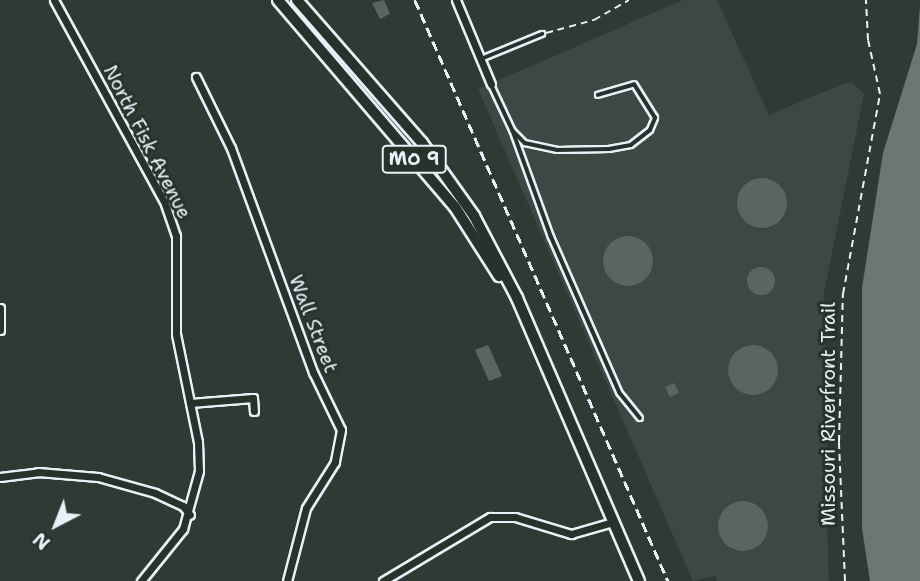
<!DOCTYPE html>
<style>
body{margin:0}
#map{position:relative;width:920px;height:581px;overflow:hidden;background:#2e3b35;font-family:"Shantell Sans",sans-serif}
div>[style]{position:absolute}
.built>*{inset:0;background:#3b4843}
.water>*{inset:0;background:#6b7775}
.building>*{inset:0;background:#596563}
.round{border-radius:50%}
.path>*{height:2px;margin-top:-1px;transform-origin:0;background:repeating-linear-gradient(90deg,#e8f1f8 0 7px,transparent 0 12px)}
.roads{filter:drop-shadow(2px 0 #e8f1f8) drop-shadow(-2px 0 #e8f1f8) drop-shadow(0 2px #e8f1f8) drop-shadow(0 -2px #e8f1f8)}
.lane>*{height:3.5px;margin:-1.75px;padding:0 1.75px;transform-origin:1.75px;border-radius:1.75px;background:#26332d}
.street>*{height:7px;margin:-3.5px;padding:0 3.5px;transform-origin:3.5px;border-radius:3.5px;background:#26332d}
.primary>*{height:10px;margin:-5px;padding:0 5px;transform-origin:5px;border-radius:5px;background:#26332d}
.rail>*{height:2.5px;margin-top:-1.25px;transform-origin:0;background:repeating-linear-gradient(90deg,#e8f1f8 0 10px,transparent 0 15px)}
span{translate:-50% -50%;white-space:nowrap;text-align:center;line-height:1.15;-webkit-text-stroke:6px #26332d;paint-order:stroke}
.shield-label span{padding:2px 5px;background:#26332d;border:2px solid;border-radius:5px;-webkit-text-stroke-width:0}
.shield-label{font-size:18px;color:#e8f1f8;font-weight:700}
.street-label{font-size:19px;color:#e8f1f8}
.north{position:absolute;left:21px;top:490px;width:70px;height:70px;-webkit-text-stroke:5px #26332d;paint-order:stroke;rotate:222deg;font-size:19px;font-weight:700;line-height:28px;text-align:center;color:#e8f1f8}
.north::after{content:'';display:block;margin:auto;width:24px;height:32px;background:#e8f1f8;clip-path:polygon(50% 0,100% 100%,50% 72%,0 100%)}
</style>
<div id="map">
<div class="built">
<i style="clip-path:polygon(683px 0,717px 0,769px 115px,845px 83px,853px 83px,864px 94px,824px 293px,827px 447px,831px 472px,825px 474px,829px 581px,717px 581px,715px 576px,693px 581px,478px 89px)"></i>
</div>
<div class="water">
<i style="clip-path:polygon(920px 6px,920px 581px,870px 581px,862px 528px,862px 288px,883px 153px,917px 44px)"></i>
</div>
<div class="building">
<i style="clip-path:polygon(384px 0,390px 14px,380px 19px,372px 3px)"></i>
<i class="round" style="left:737px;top:178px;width:50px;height:50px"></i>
<i class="round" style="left:603px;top:236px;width:50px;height:50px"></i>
<i class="round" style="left:747px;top:267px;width:28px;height:28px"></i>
<i class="round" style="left:728px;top:345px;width:50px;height:50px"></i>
<i style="clip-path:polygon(488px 345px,502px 376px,489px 381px,475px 350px)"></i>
<i style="clip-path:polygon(674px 383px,679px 393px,670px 397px,665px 387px)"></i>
<i class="round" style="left:718px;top:501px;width:50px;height:50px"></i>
</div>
<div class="path">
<i style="left:546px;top:33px;width:50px;rotate:-15.2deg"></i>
<i style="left:594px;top:20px;width:40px;rotate:-29.7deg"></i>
<i style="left:845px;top:581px;width:139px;rotate:-92.5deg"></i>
<i style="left:839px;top:442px;width:148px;rotate:-88.5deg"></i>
<i style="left:843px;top:294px;width:203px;rotate:-79.5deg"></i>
<i style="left:880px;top:94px;width:55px;rotate:-102.5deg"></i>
<i style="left:868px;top:40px;width:40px;rotate:-92.9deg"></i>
</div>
<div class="roads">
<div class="lane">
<i style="left:481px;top:59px;width:66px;rotate:-22.3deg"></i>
<i style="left:491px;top:84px;width:52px;rotate:64.9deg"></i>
<i style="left:513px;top:131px;width:17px;rotate:45deg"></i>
<i style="left:525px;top:143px;width:33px;rotate:12deg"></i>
<i style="left:557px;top:150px;width:52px;rotate:-1.1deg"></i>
<i style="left:609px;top:149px;width:22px;rotate:-10deg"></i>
<i style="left:631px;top:145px;width:24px;rotate:-38deg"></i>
<i style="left:650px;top:130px;width:13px;rotate:-67deg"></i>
<i style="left:655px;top:118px;width:39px;rotate:-122deg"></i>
<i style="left:634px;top:85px;width:37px;rotate:164deg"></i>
<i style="left:513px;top:131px;width:112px;rotate:70.1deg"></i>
<i style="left:551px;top:236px;width:171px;rotate:66.3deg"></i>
<i style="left:620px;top:393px;width:32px;rotate:51deg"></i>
</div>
<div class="street">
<i style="left:54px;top:0;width:232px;rotate:61.4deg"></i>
<i style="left:165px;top:204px;width:34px;rotate:71deg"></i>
<i style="left:176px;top:236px;width:98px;rotate:90deg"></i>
<i style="left:176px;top:334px;width:110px;rotate:78.5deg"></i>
<i style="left:198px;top:442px;width:29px;rotate:88deg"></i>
<i style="left:199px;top:471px;width:60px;rotate:105.4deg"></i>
<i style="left:183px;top:529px;width:67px;rotate:128.9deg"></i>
<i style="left:456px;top:0;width:91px;rotate:67.4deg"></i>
<i style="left:196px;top:77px;width:79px;rotate:63.8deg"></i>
<i style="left:231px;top:148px;width:239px;rotate:69.9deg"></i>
<i style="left:313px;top:372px;width:64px;rotate:64.2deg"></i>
<i style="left:341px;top:430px;width:33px;rotate:101deg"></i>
<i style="left:335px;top:462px;width:54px;rotate:122.2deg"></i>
<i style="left:306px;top:508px;width:75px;rotate:104.6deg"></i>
<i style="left:0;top:308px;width:22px;rotate:90deg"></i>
<i style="left:190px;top:403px;width:63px;rotate:-4.5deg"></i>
<i style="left:253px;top:398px;width:13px;rotate:86deg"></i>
<i style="left:0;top:477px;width:38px;rotate:-7deg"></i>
<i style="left:38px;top:472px;width:60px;rotate:4.8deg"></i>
<i style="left:98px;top:477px;width:59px;rotate:15.7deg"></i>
<i style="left:155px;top:493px;width:31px;rotate:25deg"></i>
<i style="left:183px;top:506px;width:11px;rotate:52deg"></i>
<i style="left:383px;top:581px;width:125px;rotate:-30.9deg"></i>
<i style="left:490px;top:517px;width:25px"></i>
<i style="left:515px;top:517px;width:59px;rotate:16.9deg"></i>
<i style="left:571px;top:534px;width:44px;rotate:-15.9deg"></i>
</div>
<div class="primary">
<i style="left:278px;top:0;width:272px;rotate:49.5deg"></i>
<i style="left:455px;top:207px;width:82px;rotate:57.5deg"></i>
<i style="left:297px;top:0;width:190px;rotate:48.8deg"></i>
<i style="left:422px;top:143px;width:90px;rotate:54.5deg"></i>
<i style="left:474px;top:216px;width:93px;rotate:62.3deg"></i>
<i style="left:517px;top:298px;width:308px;rotate:66.7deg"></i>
</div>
</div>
<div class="rail">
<i style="left:415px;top:0;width:634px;rotate:66.47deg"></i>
</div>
<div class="shield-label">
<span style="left:414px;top:159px">MO 9</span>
</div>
<div class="street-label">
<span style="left:147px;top:142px;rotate:63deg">North Fisk Avenue</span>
<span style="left:313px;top:324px;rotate:69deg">Wall Street</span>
<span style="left:829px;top:414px;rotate:-90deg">Missouri Riverfront Trail</span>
</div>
<div class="north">N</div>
</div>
